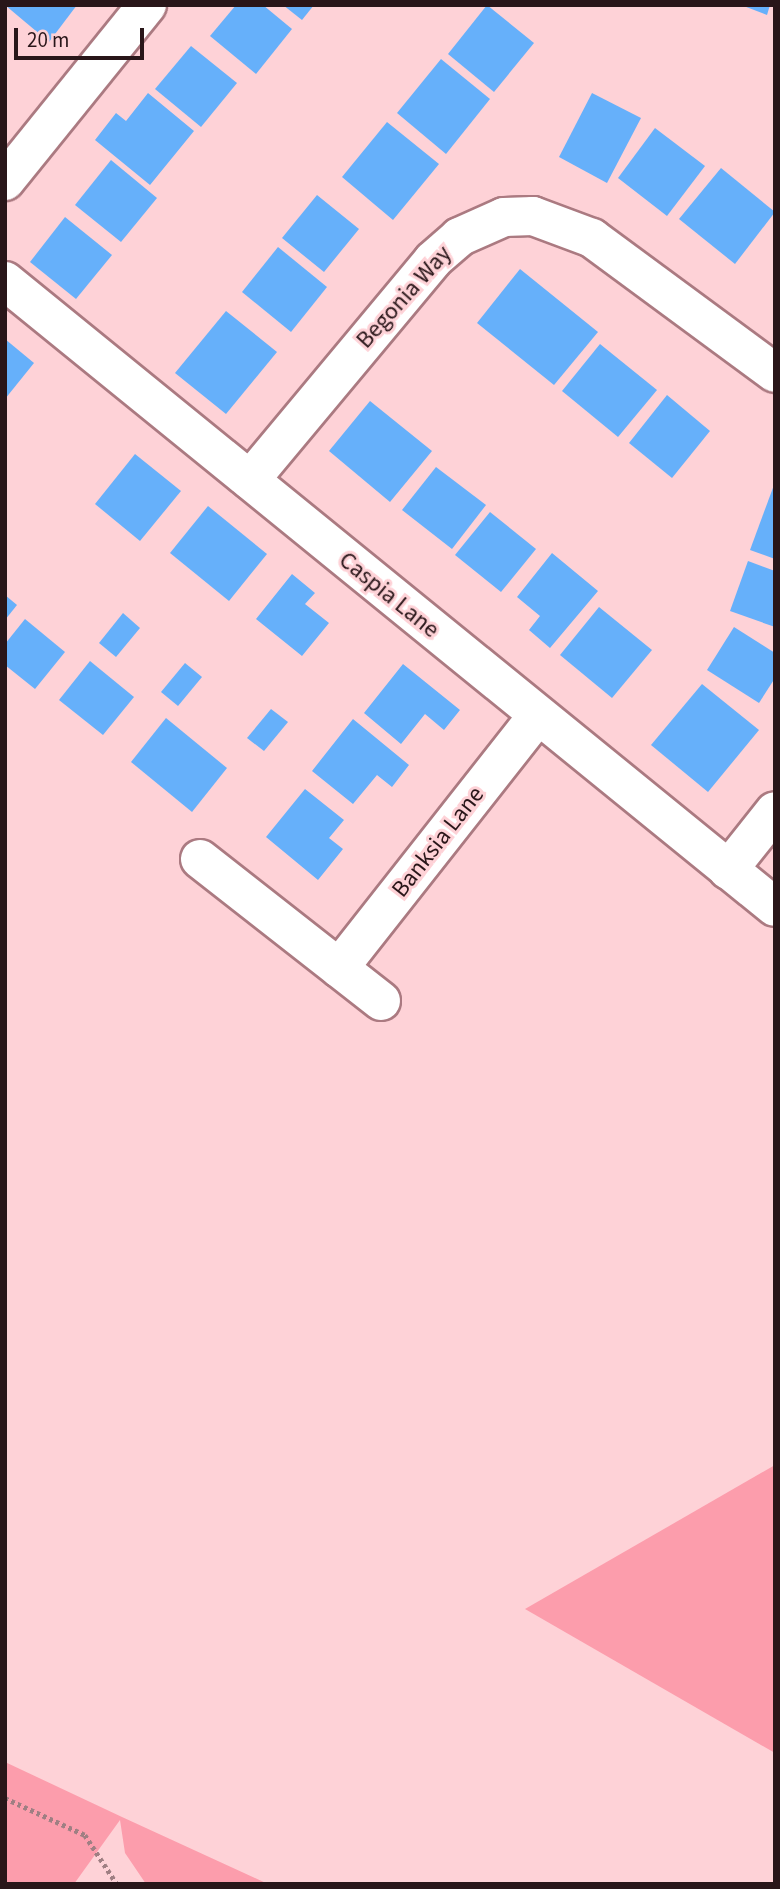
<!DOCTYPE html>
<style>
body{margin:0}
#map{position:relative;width:780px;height:1889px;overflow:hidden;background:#fed2d7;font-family:"Source Sans 3",sans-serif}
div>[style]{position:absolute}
.green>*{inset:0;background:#fc9dac}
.building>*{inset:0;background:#66b0fa}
.path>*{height:4.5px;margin-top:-2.25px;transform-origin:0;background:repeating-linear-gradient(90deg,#9f7f83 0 3.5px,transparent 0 7px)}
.roads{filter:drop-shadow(2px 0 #ab7a81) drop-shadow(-2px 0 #ab7a81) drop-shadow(0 2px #ab7a81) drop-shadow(0 -2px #ab7a81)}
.street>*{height:38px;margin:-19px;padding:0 19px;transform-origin:19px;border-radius:19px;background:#fff}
span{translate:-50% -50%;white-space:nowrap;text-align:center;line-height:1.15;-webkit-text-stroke:6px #fed2d7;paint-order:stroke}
.street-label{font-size:24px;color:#291619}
.frame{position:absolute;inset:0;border:7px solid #291619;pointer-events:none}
.scale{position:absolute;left:14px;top:28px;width:130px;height:32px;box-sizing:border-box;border:4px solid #291619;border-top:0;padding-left:9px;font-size:21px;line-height:24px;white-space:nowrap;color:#291619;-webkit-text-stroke:5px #fed2d7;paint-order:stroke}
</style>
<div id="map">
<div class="green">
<i style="clip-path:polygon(775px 1465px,775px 1753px,525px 1609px)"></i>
<i style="clip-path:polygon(5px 1762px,122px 1817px,268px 1884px,146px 1884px,125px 1853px,120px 1820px,74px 1884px,5px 1884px)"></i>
</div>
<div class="building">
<i style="clip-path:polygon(5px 5px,77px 5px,49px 42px)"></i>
<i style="clip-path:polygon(236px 5px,263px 5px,292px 29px,256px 74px,210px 36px)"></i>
<i style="clip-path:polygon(283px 5px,314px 5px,302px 20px)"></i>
<i style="clip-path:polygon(487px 5px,534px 43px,494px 92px,448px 54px)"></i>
<i style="clip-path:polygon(741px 5px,770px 5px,767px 15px)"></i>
<i style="clip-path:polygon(191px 46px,237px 83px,201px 127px,155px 89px)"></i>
<i style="clip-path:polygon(441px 59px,490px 99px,446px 154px,397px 113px)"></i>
<i style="clip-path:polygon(148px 93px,194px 131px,150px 185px,95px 140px,116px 113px,126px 121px)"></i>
<i style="clip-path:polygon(592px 93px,641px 118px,607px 183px,559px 157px)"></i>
<i style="clip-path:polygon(387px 122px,439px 164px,393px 220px,342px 177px)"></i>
<i style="clip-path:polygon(655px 128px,705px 166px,667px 216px,618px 178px)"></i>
<i style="clip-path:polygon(111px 160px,157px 198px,121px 242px,75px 205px)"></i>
<i style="clip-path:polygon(721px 168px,775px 212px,735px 264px,679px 219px)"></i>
<i style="clip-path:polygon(317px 195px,359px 229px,324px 272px,282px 238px)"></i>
<i style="clip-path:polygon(65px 217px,112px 255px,76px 299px,30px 262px)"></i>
<i style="clip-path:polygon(278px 247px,327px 287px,291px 332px,242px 292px)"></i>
<i style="clip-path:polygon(520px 269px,598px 332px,554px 385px,477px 323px)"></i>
<i style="clip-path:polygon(226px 311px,277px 352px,226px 414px,175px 373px)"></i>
<i style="clip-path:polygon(5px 339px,34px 363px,5px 399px)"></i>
<i style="clip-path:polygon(600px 344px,657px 390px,618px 437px,562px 391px)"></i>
<i style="clip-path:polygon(667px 395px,710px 431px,672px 478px,629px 443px)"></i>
<i style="clip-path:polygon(370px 401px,432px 451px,390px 502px,329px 451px)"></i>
<i style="clip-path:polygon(135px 454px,181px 491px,140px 541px,95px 504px)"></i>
<i style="clip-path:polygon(436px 467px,486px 505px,452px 549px,402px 510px)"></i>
<i style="clip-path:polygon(774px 485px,775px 485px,775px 559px,750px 550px)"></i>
<i style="clip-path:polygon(208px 506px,267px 554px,229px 601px,170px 553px)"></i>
<i style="clip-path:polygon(490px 512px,536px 549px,501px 592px,455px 555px)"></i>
<i style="clip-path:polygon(552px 553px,598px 591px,550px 648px,529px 630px,540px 616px,517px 597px)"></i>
<i style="clip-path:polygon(748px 561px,775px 571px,775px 627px,730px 611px)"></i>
<i style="clip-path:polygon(292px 574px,315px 593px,305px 604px,329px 623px,302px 656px,256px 619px)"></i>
<i style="clip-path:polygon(5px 595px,17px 605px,5px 620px)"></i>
<i style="clip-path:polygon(599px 607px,652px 650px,612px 698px,560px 655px)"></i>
<i style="clip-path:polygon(123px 613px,140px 628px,116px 657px,99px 643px)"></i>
<i style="clip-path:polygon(25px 619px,65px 652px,35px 689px,5px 665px,5px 644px)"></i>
<i style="clip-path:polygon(734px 627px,775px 653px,775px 678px,759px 703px,707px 670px)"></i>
<i style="clip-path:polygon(90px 661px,134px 697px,103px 735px,59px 700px)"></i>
<i style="clip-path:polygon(185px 663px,202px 677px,178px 706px,161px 692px)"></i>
<i style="clip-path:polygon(403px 664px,460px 710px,444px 730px,425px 714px,401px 744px,364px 713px)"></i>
<i style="clip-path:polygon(702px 684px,759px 730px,708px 792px,651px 745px)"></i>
<i style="clip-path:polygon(271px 709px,288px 722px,264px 751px,247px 738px)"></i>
<i style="clip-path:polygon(166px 718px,227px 768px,192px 812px,131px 762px)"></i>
<i style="clip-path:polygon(353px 719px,409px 765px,392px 787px,377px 775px,353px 804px,312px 771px)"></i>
<i style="clip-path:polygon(305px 789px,344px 820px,329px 838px,343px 849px,318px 880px,266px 837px)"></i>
</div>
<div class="path">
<i style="left:5px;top:1798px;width:88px;rotate:24.8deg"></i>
<i style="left:85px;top:1835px;width:59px;rotate:56.9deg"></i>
</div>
<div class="roads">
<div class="street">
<i style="left:5px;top:181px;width:226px;rotate:-51.1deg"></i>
<i style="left:5px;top:281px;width:992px;rotate:39.11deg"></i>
<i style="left:250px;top:480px;width:286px;rotate:-50.2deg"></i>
<i style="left:433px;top:260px;width:35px;rotate:-41deg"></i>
<i style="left:459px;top:237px;width:49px;rotate:-24deg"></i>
<i style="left:504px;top:217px;width:29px;rotate:-2deg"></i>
<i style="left:533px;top:216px;width:63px;rotate:20.4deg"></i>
<i style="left:592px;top:238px;width:227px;rotate:36.4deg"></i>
<i style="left:200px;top:859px;width:230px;rotate:38.1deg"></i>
<i style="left:728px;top:870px;width:75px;rotate:-51.5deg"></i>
<i style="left:339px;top:968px;width:320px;rotate:-51.8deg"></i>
</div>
</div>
<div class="street-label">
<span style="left:404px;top:297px;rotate:-48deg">Begonia Way</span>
<span style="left:389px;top:595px;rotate:39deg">Caspia Lane</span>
<span style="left:438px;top:842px;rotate:-52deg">Banksia Lane</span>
</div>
<div class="frame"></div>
<div class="scale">20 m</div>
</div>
